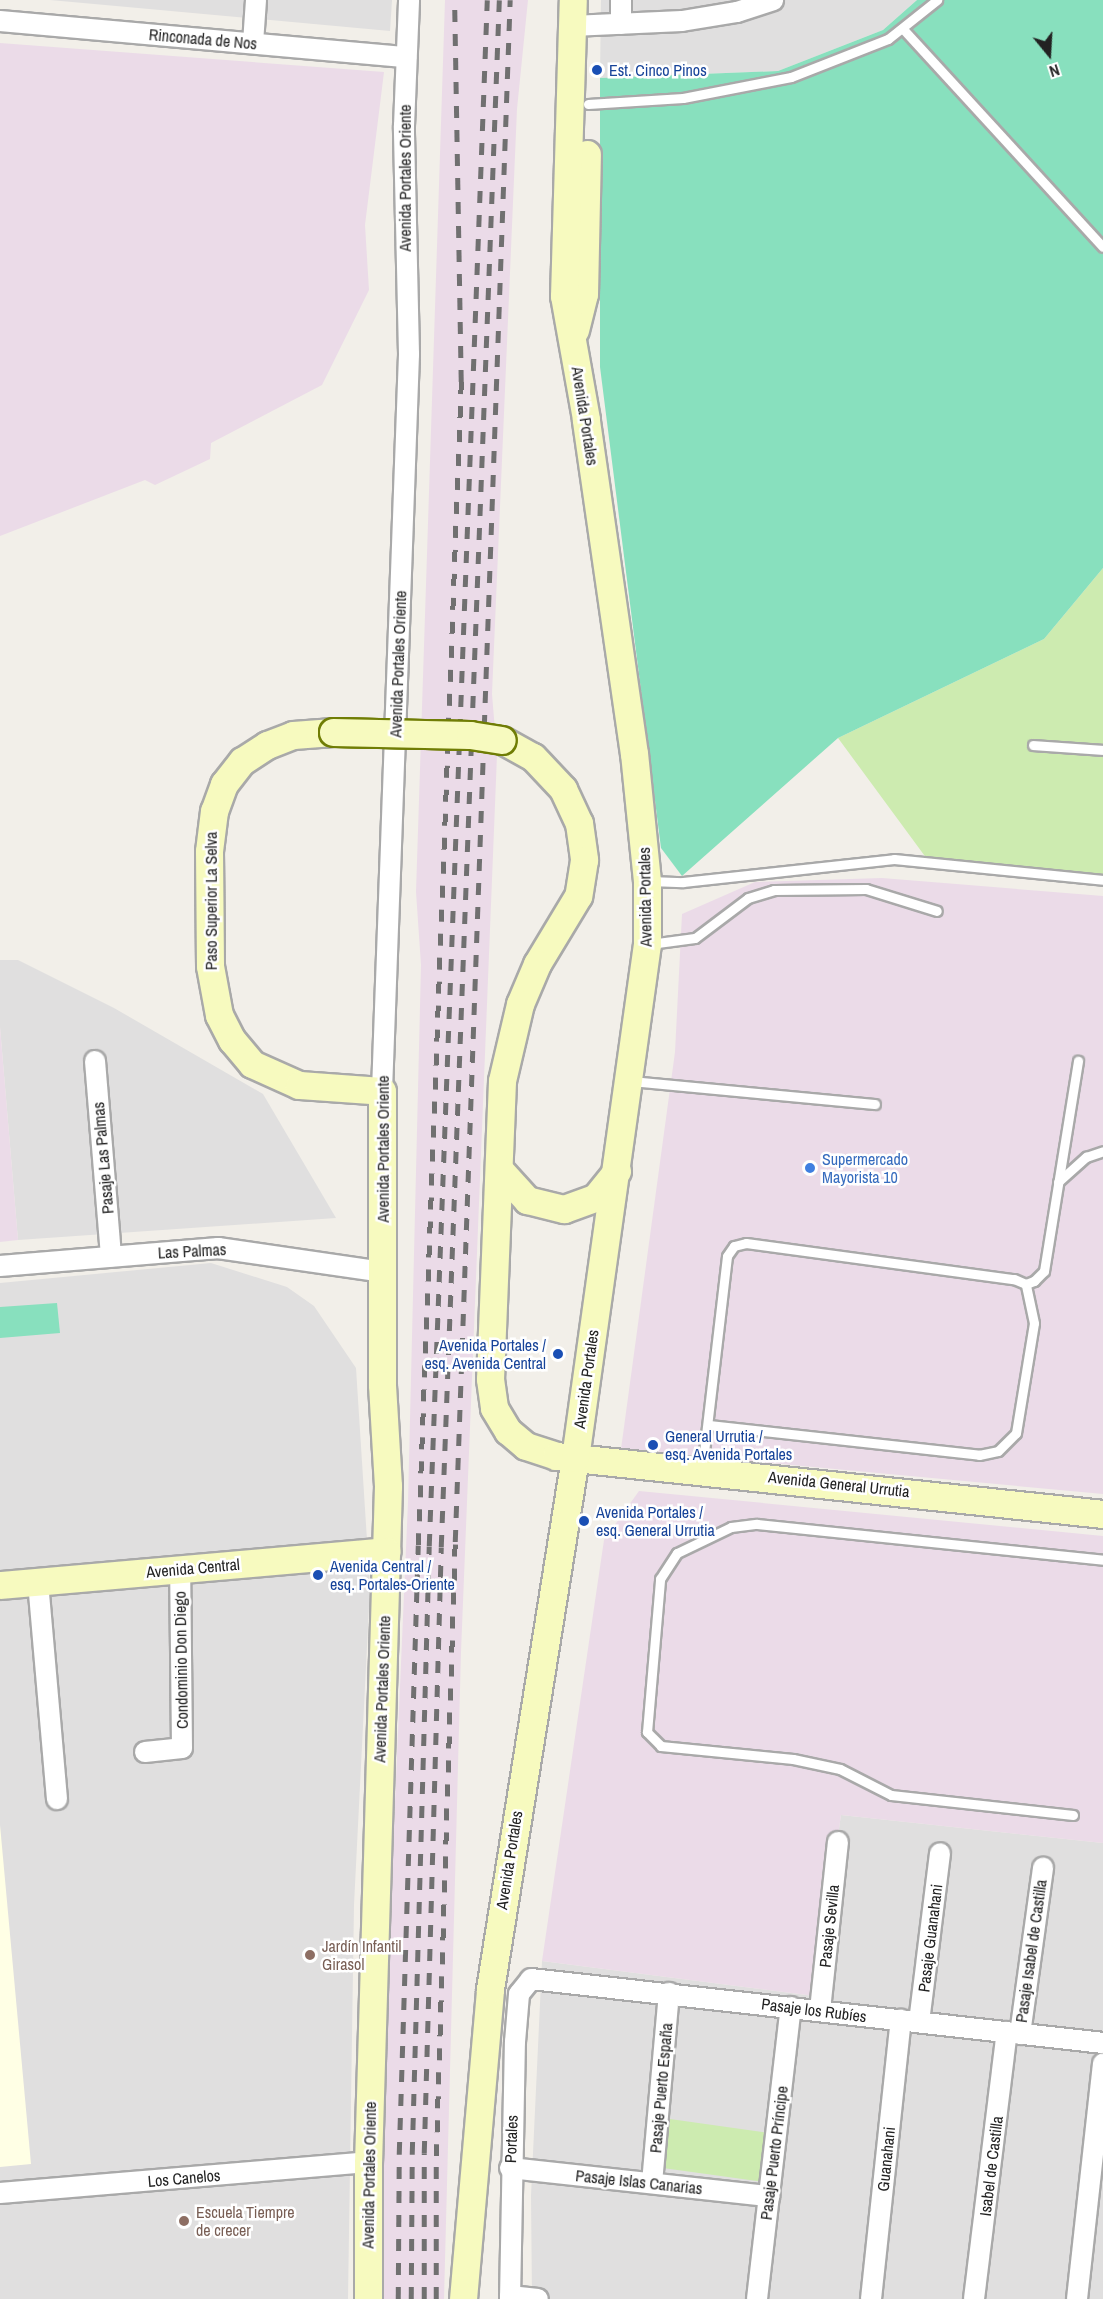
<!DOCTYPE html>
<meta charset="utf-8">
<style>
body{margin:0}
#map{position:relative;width:1103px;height:2299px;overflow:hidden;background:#f2efe9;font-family:"Archivo Narrow",sans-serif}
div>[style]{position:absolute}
.residential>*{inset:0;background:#e0dfdf}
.industrial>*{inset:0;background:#ebdbe8}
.education>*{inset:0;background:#ffffe5}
.grass>*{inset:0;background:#cdebb0}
.pitch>*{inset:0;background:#88e0be}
.roads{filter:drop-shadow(2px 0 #a9a9a9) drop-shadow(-2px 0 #a9a9a9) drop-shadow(0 2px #a9a9a9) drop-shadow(0 -2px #a9a9a9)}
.lane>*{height:9px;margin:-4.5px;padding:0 4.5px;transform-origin:4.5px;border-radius:4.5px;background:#fff}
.street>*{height:20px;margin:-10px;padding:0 10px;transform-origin:10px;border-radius:10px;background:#fff}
.secondary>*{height:27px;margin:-13.5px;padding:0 13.5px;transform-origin:13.5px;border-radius:13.5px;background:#f7fabf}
.rail>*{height:4.5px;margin-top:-2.25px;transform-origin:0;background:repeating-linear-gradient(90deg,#707070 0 12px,transparent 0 24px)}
.bridges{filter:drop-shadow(2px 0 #707d05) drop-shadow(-2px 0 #707d05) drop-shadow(0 2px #707d05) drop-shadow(0 -2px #707d05)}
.secondary-bridge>*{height:27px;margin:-13.5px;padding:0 13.5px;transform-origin:13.5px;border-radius:13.5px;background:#f7fabf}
.dots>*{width:16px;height:16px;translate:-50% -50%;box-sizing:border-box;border:3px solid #fff;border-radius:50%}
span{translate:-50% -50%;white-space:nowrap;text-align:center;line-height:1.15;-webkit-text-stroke:5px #fff;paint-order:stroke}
.street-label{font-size:16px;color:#222}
.transit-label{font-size:16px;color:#164399}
.left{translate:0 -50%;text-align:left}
.right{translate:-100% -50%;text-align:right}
.shop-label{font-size:16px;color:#366cbe}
.education-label{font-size:16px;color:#785e54}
.north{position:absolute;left:1019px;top:24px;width:60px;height:60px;-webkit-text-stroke:4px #fff;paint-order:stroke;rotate:162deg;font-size:16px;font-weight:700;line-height:24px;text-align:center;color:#222}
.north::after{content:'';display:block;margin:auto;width:21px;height:27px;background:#222;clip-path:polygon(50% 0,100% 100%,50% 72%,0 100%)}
</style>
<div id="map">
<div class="residential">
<i style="clip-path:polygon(50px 0,392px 0,390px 31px)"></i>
<i style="clip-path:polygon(601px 0,917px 0,883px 30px,778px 71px,600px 78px)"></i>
<i style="clip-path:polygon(0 960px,18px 960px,114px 1008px,263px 1094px,336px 1218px,18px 1240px,0 1027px)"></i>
<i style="clip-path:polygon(211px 1263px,287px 1287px,314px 1306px,356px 1368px,370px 1587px,354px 1905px,348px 2299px,0 2299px,0 1283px)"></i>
<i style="clip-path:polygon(841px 1815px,1103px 1843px,1103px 2299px,532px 2299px,531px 2196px,542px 1961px,814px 1996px)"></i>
</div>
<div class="industrial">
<i style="clip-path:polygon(445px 0,528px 0,517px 109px,492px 694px,497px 755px,461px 1652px,444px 2299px,384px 2299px,384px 2055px,408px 1502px,421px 965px,416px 892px)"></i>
<i style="clip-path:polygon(0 43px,384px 72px,365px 225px,369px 290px,322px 385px,211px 443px,210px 459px,155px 485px,145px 480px,0 536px)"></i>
<i style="clip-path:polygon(882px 878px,1103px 896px,1103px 1494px,621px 1449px,675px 1052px,682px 914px,755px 882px)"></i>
<i style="clip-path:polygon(0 1027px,18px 1240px,0 1242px)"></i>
<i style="clip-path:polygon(639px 1491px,1103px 1536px,1103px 1843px,841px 1815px,815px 1996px,542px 1961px,604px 1540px)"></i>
</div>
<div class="education">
<i style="clip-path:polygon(0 1825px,31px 2164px,0 2167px)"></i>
</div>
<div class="grass">
<i style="clip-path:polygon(1103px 568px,1103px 877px,927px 859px,838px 738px,1044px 639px)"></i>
<i style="clip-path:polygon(670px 2119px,770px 2133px,764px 2182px,663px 2168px)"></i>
</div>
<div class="pitch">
<i style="clip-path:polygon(917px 0,1103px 0,1103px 568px,1044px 639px,838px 738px,682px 876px,661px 848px,600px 367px,600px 78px,778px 71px,883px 30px)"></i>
<i style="clip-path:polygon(57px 1303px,60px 1333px,0 1338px,0 1307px)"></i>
</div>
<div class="roads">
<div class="lane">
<i style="left:904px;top:30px;width:294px;rotate:47.5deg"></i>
<i style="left:588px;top:104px;width:95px;rotate:-3.6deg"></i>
<i style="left:683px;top:98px;width:110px;rotate:-11deg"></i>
<i style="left:791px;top:77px;width:104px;rotate:-21.4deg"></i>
<i style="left:888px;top:39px;width:63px;rotate:-38.5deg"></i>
<i style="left:1033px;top:745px;width:70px;rotate:4.1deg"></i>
<i style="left:649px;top:881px;width:34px;rotate:2deg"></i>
<i style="left:683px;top:882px;width:212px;rotate:-6.2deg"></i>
<i style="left:894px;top:859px;width:210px;rotate:5.7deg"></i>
<i style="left:650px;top:944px;width:45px;rotate:-7.6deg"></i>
<i style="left:695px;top:938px;width:66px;rotate:-37deg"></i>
<i style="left:748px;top:898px;width:27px;rotate:-17deg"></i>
<i style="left:774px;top:890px;width:92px;rotate:-0.6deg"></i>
<i style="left:866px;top:889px;width:74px;rotate:17.2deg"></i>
<i style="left:630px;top:1081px;width:246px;rotate:5.4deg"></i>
<i style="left:1058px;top:1182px;width:38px;rotate:-42deg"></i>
<i style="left:1086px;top:1157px;width:18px;rotate:-19deg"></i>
<i style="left:709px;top:1425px;width:272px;rotate:6.3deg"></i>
<i style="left:979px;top:1455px;width:19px;rotate:-12deg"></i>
<i style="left:998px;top:1451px;width:25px;rotate:-45deg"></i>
<i style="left:1016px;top:1433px;width:111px;rotate:-80.7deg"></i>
<i style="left:1034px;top:1323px;width:40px;rotate:-102deg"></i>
<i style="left:702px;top:1469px;width:214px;rotate:-83.3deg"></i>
<i style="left:727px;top:1256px;width:12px;rotate:-55deg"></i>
<i style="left:734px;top:1246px;width:12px;rotate:-14deg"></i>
<i style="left:746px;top:1243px;width:270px;rotate:7.7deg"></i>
<i style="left:1014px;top:1279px;width:13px;rotate:23deg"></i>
<i style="left:1026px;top:1284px;width:9px;rotate:-21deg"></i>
<i style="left:1034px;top:1281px;width:14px;rotate:-45deg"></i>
<i style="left:1044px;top:1271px;width:213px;rotate:-80.8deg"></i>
<i style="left:1073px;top:1815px;width:183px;rotate:-173.7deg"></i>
<i style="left:891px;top:1795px;width:57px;rotate:-153deg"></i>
<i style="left:840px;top:1769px;width:48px;rotate:-168deg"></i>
<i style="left:793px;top:1759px;width:133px;rotate:-174.4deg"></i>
<i style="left:661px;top:1746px;width:20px;rotate:-135deg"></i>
<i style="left:647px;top:1732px;width:154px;rotate:-85.1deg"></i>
<i style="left:660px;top:1579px;width:31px;rotate:-57deg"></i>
<i style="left:677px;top:1553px;width:60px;rotate:-25.7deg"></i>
<i style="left:731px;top:1527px;width:26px;rotate:-7deg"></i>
<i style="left:757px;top:1524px;width:348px;rotate:5.9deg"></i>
</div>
<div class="street">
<i style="left:0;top:21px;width:408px;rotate:5.1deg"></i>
<i style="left:621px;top:24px;width:24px;rotate:-90deg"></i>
<i style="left:572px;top:26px;width:110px;rotate:-2.6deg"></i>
<i style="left:682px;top:21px;width:56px;rotate:-9.3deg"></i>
<i style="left:737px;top:12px;width:38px;rotate:-18deg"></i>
<i style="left:253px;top:43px;width:43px;rotate:-86deg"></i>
<i style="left:95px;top:1061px;width:196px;rotate:85.3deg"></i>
<i style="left:382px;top:1091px;width:737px;rotate:-87.9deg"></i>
<i style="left:409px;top:354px;width:228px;rotate:-91.3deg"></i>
<i style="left:404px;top:126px;width:126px;rotate:-87.7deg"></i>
<i style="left:0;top:1266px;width:219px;rotate:-4.7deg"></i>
<i style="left:218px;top:1248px;width:166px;rotate:8.3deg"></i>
<i style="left:38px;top:1582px;width:218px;rotate:85deg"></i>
<i style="left:145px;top:1752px;width:37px;rotate:-6deg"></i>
<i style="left:182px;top:1748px;width:179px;rotate:-90.6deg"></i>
<i style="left:820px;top:2010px;width:169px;rotate:-83.9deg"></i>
<i style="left:919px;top:2022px;width:170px;rotate:-82.9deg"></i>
<i style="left:1020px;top:2034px;width:168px;rotate:-82.1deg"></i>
<i style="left:510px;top:2168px;width:261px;rotate:6.2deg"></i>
<i style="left:652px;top:2183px;width:191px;rotate:-84.9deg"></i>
<i style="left:0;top:2193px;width:369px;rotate:-4.8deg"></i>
<i style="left:510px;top:2296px;width:28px;rotate:6deg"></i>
<i style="left:510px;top:2299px;width:257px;rotate:-88.9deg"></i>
<i style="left:515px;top:2042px;width:48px;rotate:-85.2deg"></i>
<i style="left:519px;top:1994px;width:19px;rotate:-51deg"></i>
<i style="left:531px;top:1979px;width:576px;rotate:6.38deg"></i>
<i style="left:757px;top:2299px;width:294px;rotate:-83.4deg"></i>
<i style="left:871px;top:2299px;width:281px;rotate:-83.9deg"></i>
<i style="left:974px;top:2299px;width:269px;rotate:-83deg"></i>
<i style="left:1077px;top:2299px;width:237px;rotate:-83.7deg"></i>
</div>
<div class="secondary">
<i style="left:575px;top:330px;width:37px;rotate:-76deg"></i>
<i style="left:584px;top:294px;width:140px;rotate:-88.8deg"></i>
<i style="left:333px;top:732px;width:40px;rotate:175.7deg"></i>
<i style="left:293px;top:735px;width:28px;rotate:159deg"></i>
<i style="left:267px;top:745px;width:30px;rotate:147deg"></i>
<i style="left:242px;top:761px;width:29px;rotate:128deg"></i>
<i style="left:224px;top:784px;width:29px;rotate:110deg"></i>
<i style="left:214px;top:811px;width:40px;rotate:97.1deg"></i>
<i style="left:209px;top:851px;width:115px;rotate:89.5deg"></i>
<i style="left:210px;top:966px;width:50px;rotate:79.6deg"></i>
<i style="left:219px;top:1015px;width:28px;rotate:63deg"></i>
<i style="left:232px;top:1040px;width:31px;rotate:50deg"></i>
<i style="left:252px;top:1064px;width:51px;rotate:24.1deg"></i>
<i style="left:299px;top:1085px;width:83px;rotate:4.1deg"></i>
<i style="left:382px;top:1091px;width:294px;rotate:90deg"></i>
<i style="left:382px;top:1385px;width:101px;rotate:86.6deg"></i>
<i style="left:388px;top:1486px;width:676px;rotate:91.69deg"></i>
<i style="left:368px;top:2162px;width:137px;rotate:90deg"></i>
<i style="left:502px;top:740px;width:35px;rotate:29deg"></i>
<i style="left:533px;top:757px;width:44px;rotate:46.8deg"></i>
<i style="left:563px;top:789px;width:38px;rotate:65deg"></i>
<i style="left:579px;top:823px;width:37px;rotate:82deg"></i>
<i style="left:584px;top:860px;width:36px;rotate:99deg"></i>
<i style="left:578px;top:896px;width:79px;rotate:121.1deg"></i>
<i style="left:537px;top:964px;width:43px;rotate:113deg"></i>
<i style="left:520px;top:1004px;width:79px;rotate:103.2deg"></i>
<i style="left:502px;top:1081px;width:298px;rotate:92.3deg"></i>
<i style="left:490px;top:1379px;width:29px;rotate:82deg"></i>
<i style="left:494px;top:1408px;width:27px;rotate:59deg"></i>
<i style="left:508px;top:1431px;width:23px;rotate:40deg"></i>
<i style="left:526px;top:1446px;width:32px;rotate:18deg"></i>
<i style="left:556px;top:1456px;width:550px;rotate:6.05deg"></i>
<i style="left:499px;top:1169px;width:42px;rotate:47.9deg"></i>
<i style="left:527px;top:1200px;width:38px;rotate:14deg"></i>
<i style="left:564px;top:1209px;width:33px;rotate:-20deg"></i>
<i style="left:595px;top:1198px;width:35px;rotate:-51deg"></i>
<i style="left:0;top:1585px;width:388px;rotate:-5deg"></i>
<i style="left:463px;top:2299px;width:311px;rotate:-85deg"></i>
<i style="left:490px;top:1989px;width:538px;rotate:-80.91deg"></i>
<i style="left:575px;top:1458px;width:519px;rotate:-82.03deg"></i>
<i style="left:647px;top:944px;width:63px;rotate:-90deg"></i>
<i style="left:647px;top:881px;width:128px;rotate:-95.8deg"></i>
<i style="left:634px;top:754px;width:338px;rotate:-98.2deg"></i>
<i style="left:586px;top:419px;width:125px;rotate:-100.1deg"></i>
<i style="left:564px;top:296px;width:296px;rotate:-88.3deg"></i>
</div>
</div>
<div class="rail">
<i style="left:398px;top:2299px;width:145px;rotate:-89.6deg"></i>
<i style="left:399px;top:2154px;width:609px;rotate:-88.21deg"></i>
<i style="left:418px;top:1545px;width:1164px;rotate:-87.88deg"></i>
<i style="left:461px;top:382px;width:382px;rotate:-91deg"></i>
<i style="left:411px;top:2299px;width:145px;rotate:-89.6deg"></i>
<i style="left:412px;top:2154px;width:608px;rotate:-88.4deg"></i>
<i style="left:429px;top:1546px;width:1547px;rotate:-87.85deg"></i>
<i style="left:424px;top:2299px;width:146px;rotate:-90deg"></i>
<i style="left:424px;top:2153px;width:606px;rotate:-88.39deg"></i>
<i style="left:441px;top:1547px;width:1548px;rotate:-87.85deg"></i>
<i style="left:436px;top:2299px;width:143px;rotate:-90deg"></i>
<i style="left:436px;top:2156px;width:614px;rotate:-88.23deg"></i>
<i style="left:455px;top:1542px;width:1543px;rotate:-87.96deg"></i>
</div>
<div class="bridges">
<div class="secondary-bridge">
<i style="left:333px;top:732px;width:137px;rotate:1.3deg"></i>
<i style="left:470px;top:735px;width:32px;rotate:9deg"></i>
</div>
</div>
<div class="dots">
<i style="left:597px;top:70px;background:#1a4fb4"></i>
<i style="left:810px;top:1168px;background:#3f7fe0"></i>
<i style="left:558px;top:1354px;background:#1a4fb4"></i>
<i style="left:653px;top:1445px;background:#1a4fb4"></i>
<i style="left:584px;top:1521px;background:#1a4fb4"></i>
<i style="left:318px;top:1575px;background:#1a4fb4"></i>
<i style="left:310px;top:1955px;background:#8d6e63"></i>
<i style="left:184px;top:2221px;background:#8d6e63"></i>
</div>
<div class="street-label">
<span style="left:203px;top:39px;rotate:5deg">Rinconada de Nos</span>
<span style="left:405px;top:178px;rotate:-90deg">Avenida Portales Oriente</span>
<span style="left:585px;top:416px;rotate:81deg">Avenida Portales</span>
<span style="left:398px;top:664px;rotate:-88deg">Avenida Portales Oriente</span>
<span style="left:645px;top:897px;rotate:-91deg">Avenida Portales</span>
<span style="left:211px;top:901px;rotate:-90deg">Paso Superior La Selva</span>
<span style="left:383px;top:1149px;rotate:-90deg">Avenida Portales Oriente</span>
<span style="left:103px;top:1158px;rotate:-95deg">Pasaje Las Palmas</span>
<span style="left:192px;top:1251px;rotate:-3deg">Las Palmas</span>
<span style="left:586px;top:1379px;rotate:-82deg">Avenida Portales</span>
<span style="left:839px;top:1484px;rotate:6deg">Avenida General Urrutia</span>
<span style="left:193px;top:1568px;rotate:-5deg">Avenida Central</span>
<span style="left:181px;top:1660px;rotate:-91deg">Condominio Don Diego</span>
<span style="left:382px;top:1689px;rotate:-88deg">Avenida Portales Oriente</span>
<span style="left:509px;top:1860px;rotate:-81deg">Avenida Portales</span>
<span style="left:829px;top:1926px;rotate:-84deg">Pasaje Sevilla</span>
<span style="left:930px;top:1938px;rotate:-83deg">Pasaje Guanahani</span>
<span style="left:1031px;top:1951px;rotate:-82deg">Pasaje Isabel de Castilla</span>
<span style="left:814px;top:2010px;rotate:7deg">Pasaje los Rubíes</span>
<span style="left:661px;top:2088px;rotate:-85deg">Pasaje Puerto España</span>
<span style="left:511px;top:2139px;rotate:-88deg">Portales</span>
<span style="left:774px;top:2153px;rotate:-83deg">Pasaje Puerto Príncipe</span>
<span style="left:886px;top:2159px;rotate:-84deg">Guanahani</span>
<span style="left:991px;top:2166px;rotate:-83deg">Isabel de Castilla</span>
<span style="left:369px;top:2175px;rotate:-89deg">Avenida Portales Oriente</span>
<span style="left:184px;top:2178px;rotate:-5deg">Los Canelos</span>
<span style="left:639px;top:2182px;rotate:6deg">Pasaje Islas Canarias</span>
</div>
<div class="transit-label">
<span class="left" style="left:609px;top:70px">Est. Cinco Pinos</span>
<span class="right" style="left:546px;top:1354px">Avenida Portales /<br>esq. Avenida Central</span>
<span class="left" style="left:665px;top:1445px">General Urrutia /<br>esq. Avenida Portales</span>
<span class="left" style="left:596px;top:1521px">Avenida Portales /<br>esq. General Urrutia</span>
<span class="left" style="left:330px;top:1575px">Avenida Central /<br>esq. Portales-Oriente</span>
</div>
<div class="shop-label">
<span class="left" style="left:822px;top:1168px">Supermercado<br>Mayorista 10</span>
</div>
<div class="education-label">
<span class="left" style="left:322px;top:1955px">Jardín Infantil<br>Girasol</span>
<span class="left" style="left:196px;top:2221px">Escuela Tiempre<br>de crecer</span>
</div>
<div class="north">N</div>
</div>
